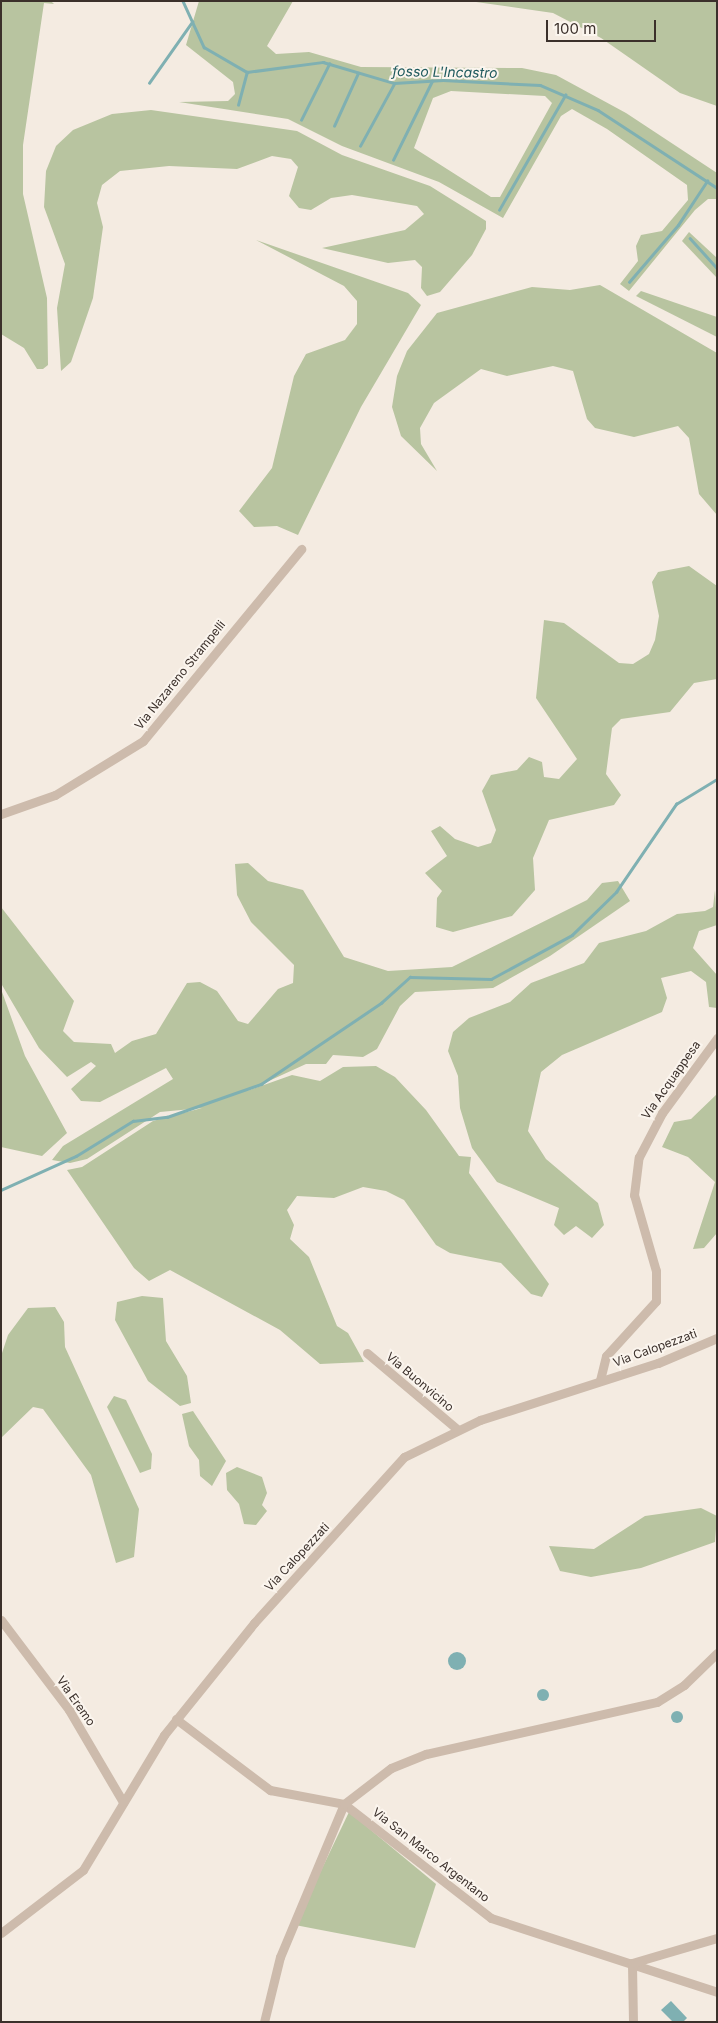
<!DOCTYPE html>
<style>
body{margin:0}
#map{position:relative;width:718px;height:2023px;overflow:hidden;background:#f4ebe1;font-family:Inter,sans-serif}
div>[style]{position:absolute}
.green>*{inset:0;background:#b8c4a0}
.water>*{inset:0;background:#7fb0b2}
.round{border-radius:50%}
.stream>*{height:2.5px;margin:-1.25px;padding:0 1.25px;transform-origin:1.25px;border-radius:1.25px;background:#7fb0b2}
.street>*{height:9px;margin:-4.5px;padding:0 4.5px;transform-origin:4.5px;border-radius:4.5px;background:#cdbbac}
span{translate:-50% -50%;white-space:nowrap;text-align:center;line-height:1.15;-webkit-text-stroke:4px #fbf5ee;paint-order:stroke}
.street-label{font-size:12px;color:#3b302b}
.water-label{font-size:14px;color:#1f5a5e;font-style:italic}
.frame{position:absolute;inset:0;border:2px solid #3b302b;pointer-events:none}
.scale{position:absolute;left:546px;top:20px;width:110px;height:22px;box-sizing:border-box;border:2px solid #3b302b;border-top:0;padding-left:6px;font-size:15px;line-height:18px;white-space:nowrap;color:#3b302b;-webkit-text-stroke:4px #fbf5ee;paint-order:stroke}
</style>
<div id="map">
<div class="green">
<i style="clip-path:polygon(1px 1px,51px 1px,54px 4px,44px 3px,23px 145px,23px 194px,47px 298px,48px 365px,43px 369px,37px 369px,24px 348px,1px 334px)"></i>
<i style="clip-path:polygon(evenodd,199px 1px,293px 1px,267px 46px,276px 54px,309px 52px,361px 67px,522px 68px,556px 75px,626px 113px,717px 173px,717px 199px,708px 199px,695px 210px,629px 291px,620px 284px,638px 261px,636px 246px,641px 235px,662px 231px,688px 200px,687px 185px,607px 129px,572px 109px,561px 116px,503px 218px,439px 182px,342px 146px,288px 119px,179px 102px,228px 101px,235px 94px,233px 82px,186px 45px,199px 1px,451px 91px,545px 96px,552px 103px,500px 197px,491px 197px,414px 148px,433px 98px,451px 91px)"></i>
<i style="clip-path:polygon(469px 1px,717px 1px,717px 106px,680px 93px,601px 38px,553px 13px)"></i>
<i style="clip-path:polygon(151px 110px,297px 131px,342px 155px,430px 186px,486px 221px,486px 229px,472px 255px,440px 292px,427px 296px,421px 288px,422px 267px,415px 260px,388px 263px,322px 248px,405px 230px,424px 214px,417px 206px,352px 195px,331px 198px,311px 210px,299px 208px,289px 196px,298px 167px,291px 159px,272px 156px,237px 169px,169px 166px,120px 171px,102px 185px,97px 203px,103px 227px,93px 298px,71px 362px,61px 371px,57px 308px,65px 264px,44px 207px,46px 171px,56px 146px,73px 130px,112px 114px)"></i>
<i style="clip-path:polygon(689px 232px,717px 258px,717px 278px,682px 241px)"></i>
<i style="clip-path:polygon(256px 240px,408px 293px,421px 305px,361px 407px,298px 535px,277px 526px,254px 527px,239px 511px,272px 468px,294px 376px,306px 354px,345px 340px,357px 324px,357px 301px,344px 286px)"></i>
<i style="clip-path:polygon(600px 285px,717px 353px,717px 515px,699px 494px,689px 438px,678px 426px,634px 437px,595px 428px,587px 419px,573px 371px,553px 366px,507px 376px,481px 369px,434px 403px,420px 428px,421px 444px,437px 471px,401px 436px,392px 407px,397px 376px,407px 351px,437px 313px,532px 287px,570px 290px)"></i>
<i style="clip-path:polygon(641px 291px,717px 317px,717px 337px,636px 296px)"></i>
<i style="clip-path:polygon(689px 566px,717px 586px,717px 679px,694px 683px,670px 712px,621px 719px,612px 728px,606px 774px,621px 795px,614px 805px,549px 820px,533px 858px,535px 890px,512px 916px,453px 932px,436px 927px,437px 898px,442px 891px,425px 873px,447px 856px,431px 831px,440px 826px,455px 839px,478px 847px,491px 843px,496px 830px,482px 791px,491px 775px,517px 770px,529px 757px,542px 762px,544px 777px,559px 779px,577px 759px,536px 698px,544px 620px,564px 623px,619px 663px,633px 664px,649px 654px,655px 640px,659px 616px,652px 582px,658px 572px)"></i>
<i style="clip-path:polygon(248px 863px,268px 881px,303px 890px,344px 957px,388px 971px,452px 967px,587px 900px,602px 883px,618px 881px,630px 901px,550px 956px,493px 988px,415px 992px,400px 1006px,377px 1049px,363px 1057px,333px 1055px,326px 1064px,306px 1064px,247px 1091px,292px 1075px,320px 1081px,343px 1067px,376px 1066px,395px 1077px,426px 1110px,459px 1156px,471px 1157px,469px 1173px,549px 1284px,542px 1297px,531px 1294px,501px 1263px,450px 1253px,436px 1245px,404px 1200px,386px 1191px,363px 1187px,334px 1198px,297px 1196px,287px 1210px,294px 1225px,290px 1239px,309px 1257px,337px 1326px,348px 1333px,364px 1362px,320px 1364px,280px 1330px,170px 1270px,149px 1281px,134px 1268px,67px 1170px,82px 1167px,153px 1121px,202px 1108px,160px 1112px,87px 1159px,70px 1163px,52px 1160px,63px 1146px,173px 1079px,166px 1068px,100px 1102px,81px 1101px,71px 1089px,96px 1066px,91px 1062px,67px 1077px,39px 1048px,2px 985px,1px 907px,74px 1001px,63px 1031px,74px 1042px,111px 1044px,115px 1053px,132px 1041px,156px 1034px,187px 983px,200px 982px,217px 991px,238px 1021px,248px 1024px,278px 989px,293px 983px,294px 965px,251px 922px,237px 895px,235px 864px)"></i>
<i style="clip-path:polygon(715px 890px,717px 925px,699px 931px,693px 948px,717px 975px,717px 1008px,709px 1007px,706px 982px,691px 971px,661px 978px,667px 998px,662px 1012px,562px 1055px,541px 1072px,528px 1131px,546px 1159px,598px 1203px,604px 1225px,592px 1238px,576px 1226px,564px 1235px,554px 1225px,559px 1208px,497px 1182px,472px 1148px,460px 1108px,458px 1076px,448px 1051px,453px 1032px,469px 1018px,510px 1002px,531px 983px,584px 963px,599px 943px,646px 931px,677px 914px,705px 911px,713px 907px)"></i>
<i style="clip-path:polygon(1px 989px,25px 1056px,67px 1133px,42px 1156px,1px 1147px)"></i>
<i style="clip-path:polygon(717px 1094px,717px 1233px,704px 1248px,693px 1249px,715px 1182px,688px 1157px,662px 1147px,674px 1122px,691px 1119px)"></i>
<i style="clip-path:polygon(142px 1296px,163px 1298px,166px 1341px,187px 1376px,191px 1403px,180px 1406px,148px 1381px,115px 1320px,117px 1302px)"></i>
<i style="clip-path:polygon(55px 1307px,64px 1322px,65px 1347px,139px 1509px,134px 1557px,116px 1563px,91px 1475px,43px 1409px,33px 1407px,1px 1438px,1px 1356px,8px 1335px,28px 1308px)"></i>
<i style="clip-path:polygon(114px 1396px,126px 1400px,152px 1454px,151px 1469px,140px 1473px,107px 1407px)"></i>
<i style="clip-path:polygon(193px 1411px,226px 1461px,212px 1486px,200px 1476px,199px 1460px,189px 1446px,182px 1414px)"></i>
<i style="clip-path:polygon(237px 1467px,262px 1477px,267px 1493px,262px 1505px,267px 1511px,256px 1525px,244px 1524px,239px 1504px,227px 1490px,226px 1473px)"></i>
<i style="clip-path:polygon(701px 1508px,717px 1516px,715px 1542px,641px 1568px,591px 1577px,560px 1571px,549px 1546px,594px 1549px,645px 1516px)"></i>
<i style="clip-path:polygon(349px 1812px,436px 1884px,415px 1948px,295px 1925px)"></i>
</div>
<div class="water">
<i class="round" style="left:448px;top:1652px;width:18px;height:18px"></i>
<i class="round" style="left:537px;top:1689px;width:12px;height:12px"></i>
<i class="round" style="left:671px;top:1711px;width:12px;height:12px"></i>
<i style="clip-path:polygon(671px 2001px,687px 2018px,683px 2022px,673px 2022px,661px 2010px)"></i>
</div>
<div class="stream">
<i style="left:183px;top:1px;width:51px;rotate:65.5deg"></i>
<i style="left:204px;top:47px;width:50px;rotate:30.2deg"></i>
<i style="left:247px;top:72px;width:77px;rotate:-7.5deg"></i>
<i style="left:323px;top:62px;width:74px;rotate:16.5deg"></i>
<i style="left:394px;top:83px;width:49px;rotate:-3.5deg"></i>
<i style="left:443px;top:80px;width:97px;rotate:3deg"></i>
<i style="left:540px;top:85px;width:63px;rotate:23.3deg"></i>
<i style="left:598px;top:110px;width:142px;rotate:33.2deg"></i>
<i style="left:149px;top:83px;width:75px;rotate:-54.8deg"></i>
<i style="left:238px;top:105px;width:34px;rotate:-75deg"></i>
<i style="left:301px;top:120px;width:63px;rotate:-63.4deg"></i>
<i style="left:334px;top:126px;width:58px;rotate:-65.6deg"></i>
<i style="left:360px;top:146px;width:71px;rotate:-61.3deg"></i>
<i style="left:393px;top:160px;width:88px;rotate:-63.7deg"></i>
<i style="left:499px;top:210px;width:133px;rotate:-60.1deg"></i>
<i style="left:690px;top:238px;width:40px;rotate:48deg"></i>
<i style="left:629px;top:282px;width:75px;rotate:-49.3deg"></i>
<i style="left:678px;top:225px;width:53px;rotate:-56.6deg"></i>
<i style="left:1px;top:1190px;width:82px;rotate:-24.4deg"></i>
<i style="left:76px;top:1156px;width:67px;rotate:-31.6deg"></i>
<i style="left:133px;top:1121px;width:34px;rotate:-7deg"></i>
<i style="left:167px;top:1117px;width:100px;rotate:-19.3deg"></i>
<i style="left:261px;top:1084px;width:145px;rotate:-34deg"></i>
<i style="left:381px;top:1003px;width:39px;rotate:-42deg"></i>
<i style="left:410px;top:977px;width:81px;rotate:1.4deg"></i>
<i style="left:491px;top:979px;width:92px;rotate:-28.5deg"></i>
<i style="left:572px;top:935px;width:62px;rotate:-44.3deg"></i>
<i style="left:616px;top:892px;width:107px;rotate:-55.7deg"></i>
<i style="left:676px;top:804px;width:48px;rotate:-31.4deg"></i>
</div>
<div class="street">
<i style="left:1px;top:814px;width:57px;rotate:-19.4deg"></i>
<i style="left:55px;top:795px;width:103px;rotate:-31.5deg"></i>
<i style="left:143px;top:741px;width:249px;rotate:-50.5deg"></i>
<i style="left:367px;top:1353px;width:118px;rotate:40.2deg"></i>
<i style="left:600px;top:1380px;width:25px;rotate:-76deg"></i>
<i style="left:606px;top:1356px;width:74px;rotate:-47.7deg"></i>
<i style="left:656px;top:1301px;width:30px;rotate:-90deg"></i>
<i style="left:656px;top:1271px;width:79px;rotate:-106.1deg"></i>
<i style="left:634px;top:1195px;width:38px;rotate:-83deg"></i>
<i style="left:639px;top:1157px;width:50px;rotate:-62.4deg"></i>
<i style="left:662px;top:1113px;width:93px;rotate:-53.7deg"></i>
<i style="left:1px;top:1620px;width:113px;rotate:52.9deg"></i>
<i style="left:69px;top:1710px;width:107px;rotate:59.6deg"></i>
<i style="left:176px;top:1719px;width:118px;rotate:37.1deg"></i>
<i style="left:270px;top:1790px;width:75px;rotate:10.7deg"></i>
<i style="left:344px;top:1804px;width:186px;rotate:37.8deg"></i>
<i style="left:491px;top:1918px;width:238px;rotate:18.1deg"></i>
<i style="left:1px;top:1933px;width:103px;rotate:-37.5deg"></i>
<i style="left:83px;top:1870px;width:157px;rotate:-59deg"></i>
<i style="left:164px;top:1735px;width:144px;rotate:-51.2deg"></i>
<i style="left:254px;top:1623px;width:224px;rotate:-47.9deg"></i>
<i style="left:404px;top:1457px;width:85px;rotate:-26deg"></i>
<i style="left:480px;top:1420px;width:187px;rotate:-17.8deg"></i>
<i style="left:658px;top:1363px;width:64px;rotate:-23deg"></i>
<i style="left:264px;top:2022px;width:67px;rotate:-76.2deg"></i>
<i style="left:280px;top:1957px;width:166px;rotate:-67.3deg"></i>
<i style="left:344px;top:1804px;width:59px;rotate:-37.5deg"></i>
<i style="left:391px;top:1768px;width:38px;rotate:-22deg"></i>
<i style="left:426px;top:1754px;width:237px;rotate:-12.7deg"></i>
<i style="left:657px;top:1702px;width:32px;rotate:-32deg"></i>
<i style="left:684px;top:1685px;width:46px;rotate:-44.1deg"></i>
<i style="left:633px;top:2022px;width:59px;rotate:-91deg"></i>
<i style="left:632px;top:1963px;width:89px;rotate:-16.4deg"></i>
</div>
<div class="street-label">
<span style="left:180px;top:675px;rotate:-51deg">Via Nazareno Strampelli</span>
<span style="left:671px;top:1080px;rotate:-55deg">Via Acquappesa</span>
<span style="left:655px;top:1348px;rotate:-20deg">Via Calopezzati</span>
<span style="left:420px;top:1382px;rotate:40deg">Via Buonvicino</span>
<span style="left:297px;top:1557px;rotate:-47deg">Via Calopezzati</span>
<span style="left:76px;top:1701px;rotate:55deg">Via Eremo</span>
<span style="left:431px;top:1855px;rotate:38deg">Via San Marco Argentano</span>
</div>
<div class="water-label">
<span style="left:445px;top:72px;rotate:1deg">fosso L'Incastro</span>
</div>
<div class="frame"></div>
<div class="scale">100 m</div>
</div>
